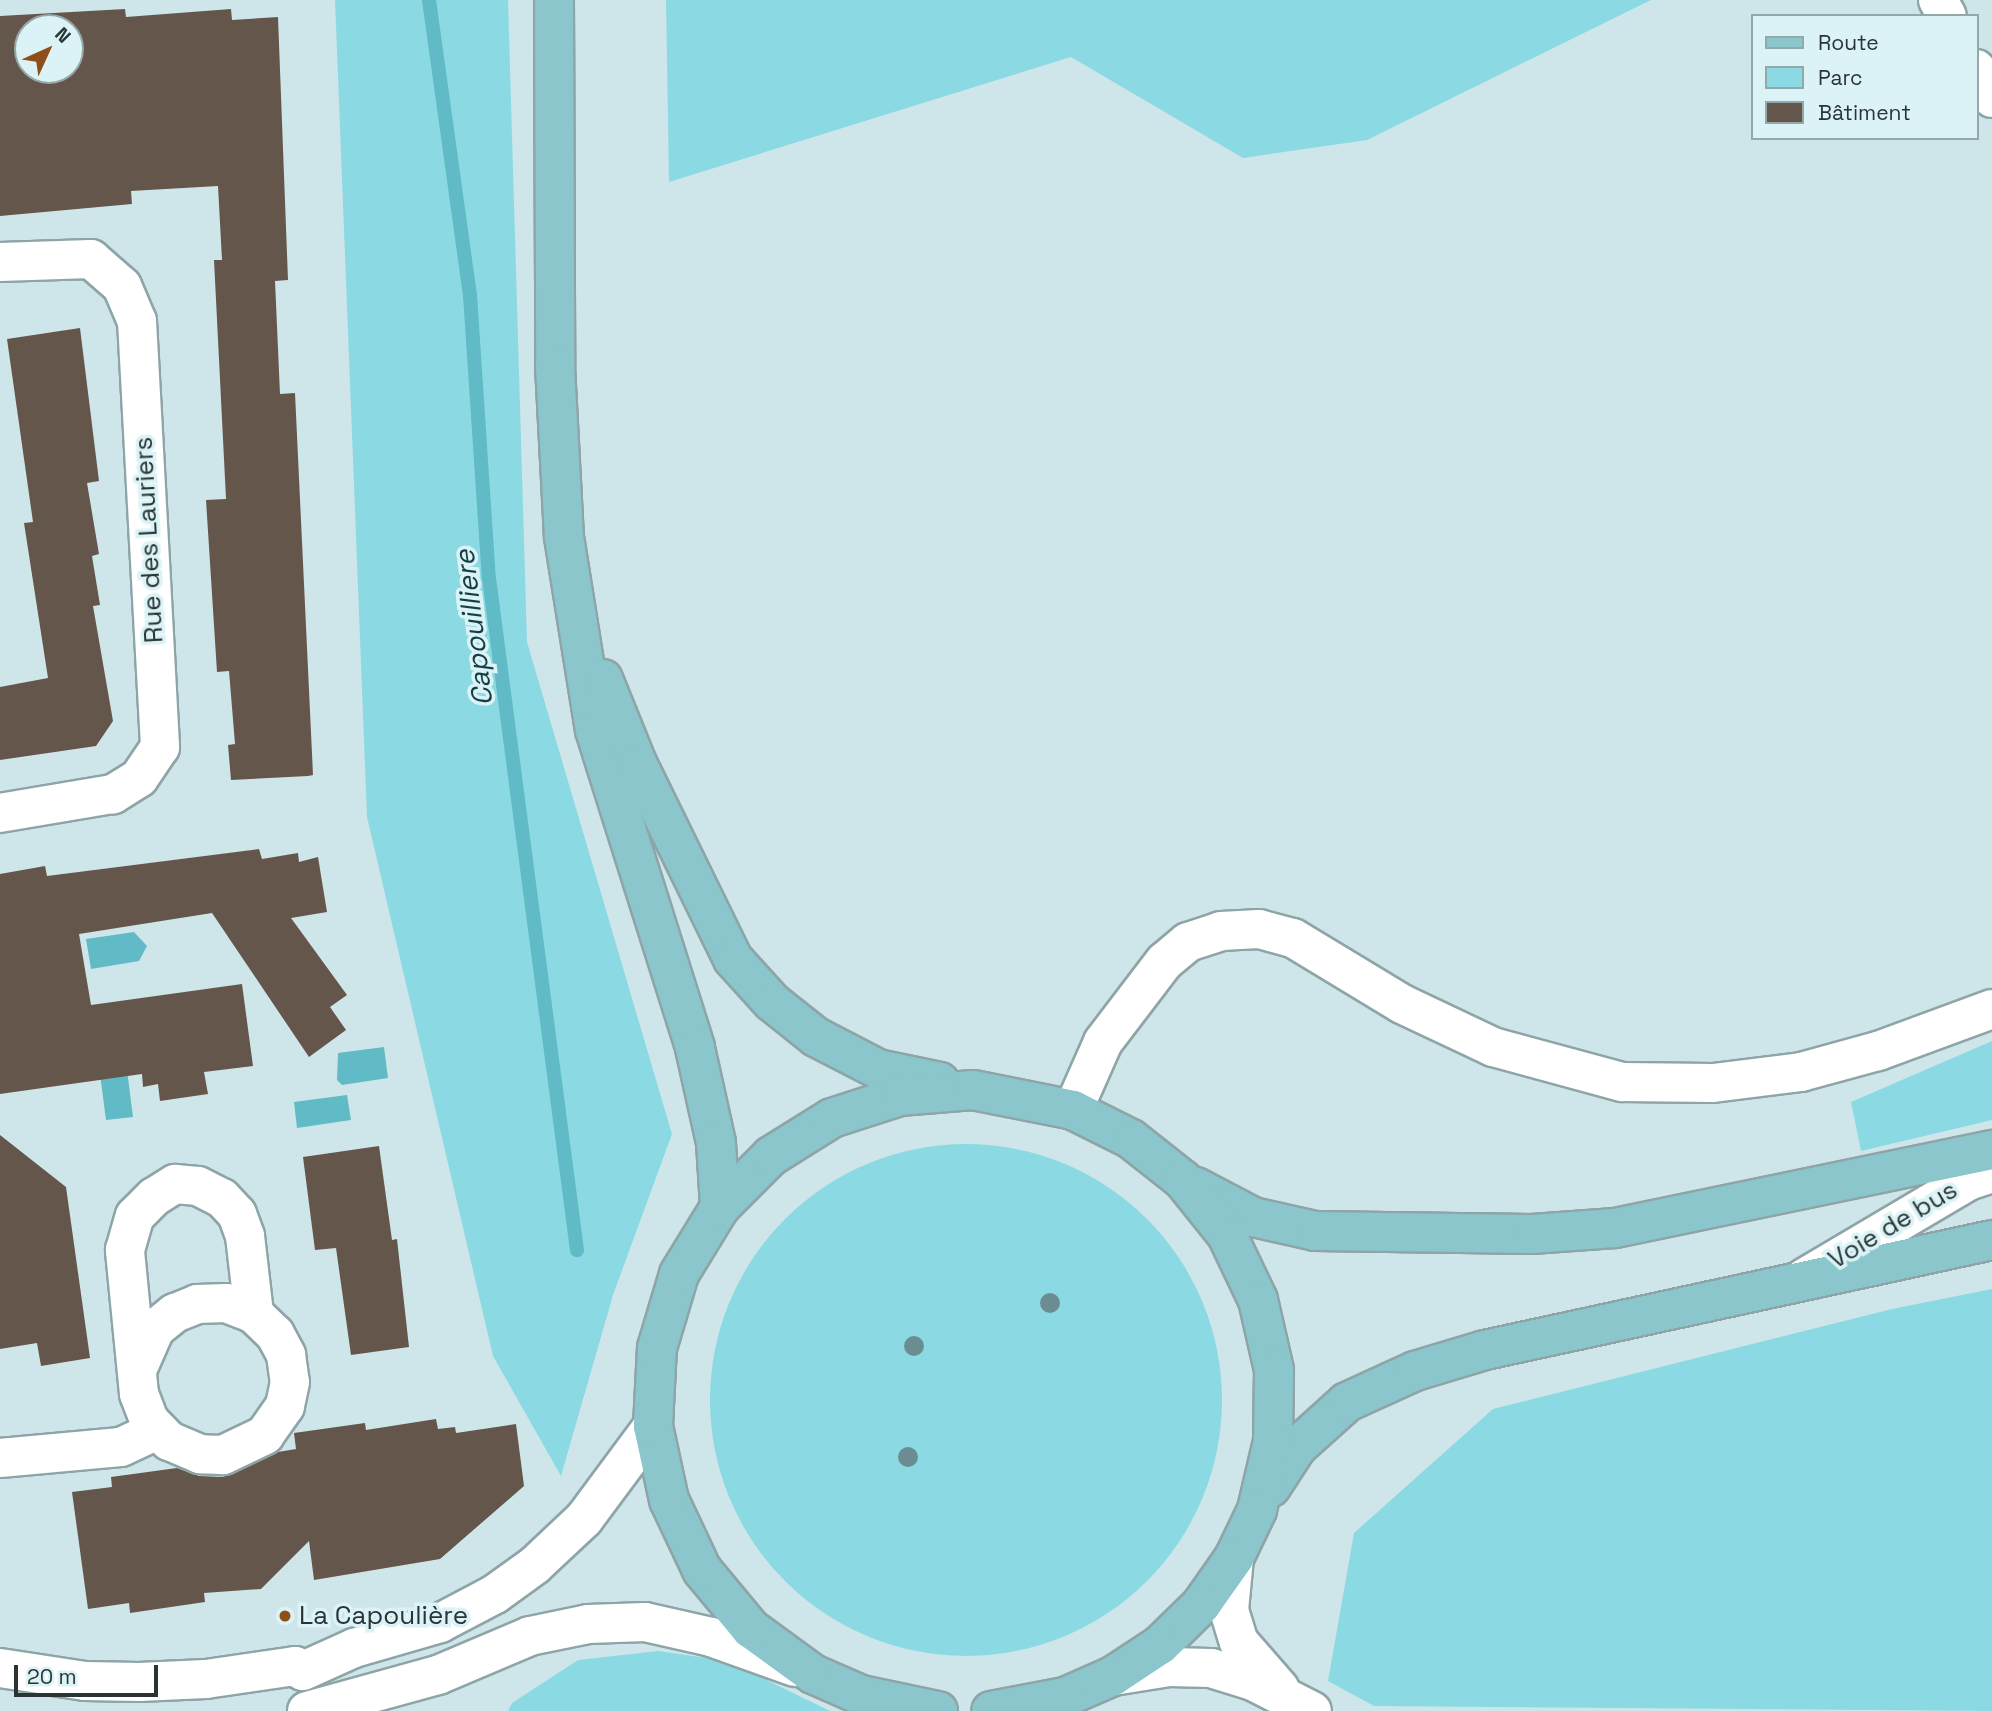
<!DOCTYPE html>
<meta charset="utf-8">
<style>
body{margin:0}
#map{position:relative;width:1992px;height:1711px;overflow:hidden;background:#cee6e9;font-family:"Space Grotesk",sans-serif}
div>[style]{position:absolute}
.green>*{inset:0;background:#8bdae3}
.round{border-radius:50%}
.forest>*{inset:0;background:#60bbc6}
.stream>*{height:14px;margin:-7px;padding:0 7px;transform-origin:7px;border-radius:7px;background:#60bbc6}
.building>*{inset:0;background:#65564c}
.roads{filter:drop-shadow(2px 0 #8ea5a8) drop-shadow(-2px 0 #8ea5a8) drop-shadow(0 2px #8ea5a8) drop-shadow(0 -2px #8ea5a8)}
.minor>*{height:38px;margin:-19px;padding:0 19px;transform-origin:19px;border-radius:19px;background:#fff}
.major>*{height:38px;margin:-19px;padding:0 19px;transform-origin:19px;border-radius:19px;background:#8bc6cc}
.trees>*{width:20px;height:20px;margin:-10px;border-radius:50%;background:#6b8d91}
.dots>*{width:19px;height:19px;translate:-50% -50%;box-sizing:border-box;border:4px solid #dbf3f6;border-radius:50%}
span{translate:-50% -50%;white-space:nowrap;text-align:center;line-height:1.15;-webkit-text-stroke:7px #dbf3f6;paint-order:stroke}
.street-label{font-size:26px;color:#2a3435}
.poi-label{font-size:26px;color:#2a3435}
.left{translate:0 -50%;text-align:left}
.water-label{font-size:28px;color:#143f44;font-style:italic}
.legend{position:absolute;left:1751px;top:14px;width:228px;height:126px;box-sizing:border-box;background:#dbf3f6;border:2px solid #94a7a9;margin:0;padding:9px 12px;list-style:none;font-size:21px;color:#2a3435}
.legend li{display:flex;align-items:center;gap:14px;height:35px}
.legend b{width:35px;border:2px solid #94a7a9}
.north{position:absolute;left:14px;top:14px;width:70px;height:70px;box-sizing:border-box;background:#dbf3f6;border:2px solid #94a7a9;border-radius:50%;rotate:45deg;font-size:19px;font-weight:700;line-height:28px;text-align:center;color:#2a3435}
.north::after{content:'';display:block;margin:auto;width:24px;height:32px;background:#8e4e17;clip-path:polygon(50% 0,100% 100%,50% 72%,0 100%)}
.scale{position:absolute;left:14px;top:1665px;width:144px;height:32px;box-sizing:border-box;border:4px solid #2a3435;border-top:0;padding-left:9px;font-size:21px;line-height:24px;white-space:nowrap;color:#2a3435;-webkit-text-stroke:5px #dbf3f6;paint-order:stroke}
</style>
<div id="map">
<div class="green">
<i style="clip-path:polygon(335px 0,508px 0,527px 642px,672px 1134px,613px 1295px,561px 1476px,493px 1356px,367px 817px)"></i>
<i style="clip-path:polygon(666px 0,1651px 0,1367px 140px,1243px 158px,1071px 57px,669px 182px)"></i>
<i style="clip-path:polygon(1992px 1041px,1992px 1120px,1861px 1151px,1851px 1102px)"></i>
<i class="round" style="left:710px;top:1144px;width:512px;height:512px"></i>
<i style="clip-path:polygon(1992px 1289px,1992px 1711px,1374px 1706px,1328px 1681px,1354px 1533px,1493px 1409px,1892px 1309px)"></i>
<i style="clip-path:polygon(658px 1651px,728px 1661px,830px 1711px,508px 1711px,512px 1703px,578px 1660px)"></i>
</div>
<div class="forest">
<i style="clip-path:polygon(134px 932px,147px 946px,139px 961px,91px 969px,86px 939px)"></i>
<i style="clip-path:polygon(384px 1047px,388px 1078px,342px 1085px,337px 1080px,338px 1053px)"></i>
<i style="clip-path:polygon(127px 1070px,133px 1117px,106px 1120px,100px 1074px)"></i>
<i style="clip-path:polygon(347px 1095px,351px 1120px,297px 1128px,294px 1102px)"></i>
</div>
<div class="stream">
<i style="left:429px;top:0;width:298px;rotate:82.1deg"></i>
<i style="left:470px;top:295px;width:284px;rotate:86.2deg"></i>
<i style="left:489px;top:578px;width:678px;rotate:82.54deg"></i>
</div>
<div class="building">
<i style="clip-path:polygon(evenodd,125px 9px,126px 17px,231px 9px,232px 20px,278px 17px,288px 280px,275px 281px,280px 394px,295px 393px,313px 775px,308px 776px,231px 780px,228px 745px,235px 744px,229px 671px,217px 672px,206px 500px,226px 499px,214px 260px,222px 260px,218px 186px,131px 191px,132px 204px,0 216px,0 16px,125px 9px,28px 28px,70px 28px,70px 70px,28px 70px,28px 28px)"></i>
<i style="clip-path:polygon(80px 328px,99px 481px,87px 483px,99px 554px,92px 556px,100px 605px,93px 606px,113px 721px,96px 746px,0 760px,0 687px,48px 678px,24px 523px,33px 522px,7px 339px)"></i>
<i style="clip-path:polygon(259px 849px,262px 859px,298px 853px,299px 862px,318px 857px,327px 912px,291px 918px,347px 995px,330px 1007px,346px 1030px,309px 1057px,212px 913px,79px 934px,91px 1005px,242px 984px,253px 1066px,204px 1072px,208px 1094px,160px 1101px,158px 1084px,143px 1087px,142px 1074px,0 1094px,0 874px,45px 866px,47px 876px)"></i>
<i style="clip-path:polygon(0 1135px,66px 1187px,90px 1358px,41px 1366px,37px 1343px,0 1349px)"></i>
<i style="clip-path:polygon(379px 1146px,392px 1240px,397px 1239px,409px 1347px,351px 1355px,336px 1248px,315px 1250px,303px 1157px)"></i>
<i style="clip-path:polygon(436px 1419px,438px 1429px,455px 1427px,456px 1433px,516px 1424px,524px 1486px,440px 1559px,314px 1580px,309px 1541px,261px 1589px,204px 1593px,205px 1602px,130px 1613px,129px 1603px,88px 1609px,72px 1492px,112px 1487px,111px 1477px,177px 1468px,199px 1476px,223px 1477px,278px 1452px,296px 1449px,294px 1433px,365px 1423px,366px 1430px)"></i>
</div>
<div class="roads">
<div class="minor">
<i style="left:1938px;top:0;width:18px;rotate:61deg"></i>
<i style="left:1976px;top:69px;width:33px;rotate:61deg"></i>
<i style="left:0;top:262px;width:91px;rotate:-1.9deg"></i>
<i style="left:91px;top:259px;width:41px;rotate:41.1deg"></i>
<i style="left:122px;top:286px;width:38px;rotate:67deg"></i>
<i style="left:137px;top:321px;width:427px;rotate:86.9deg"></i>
<i style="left:160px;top:747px;width:37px;rotate:124deg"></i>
<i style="left:139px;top:778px;width:31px;rotate:148deg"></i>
<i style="left:113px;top:794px;width:115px;rotate:170.5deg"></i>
<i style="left:1073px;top:1110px;width:74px;rotate:-66.2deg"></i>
<i style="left:1103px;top:1042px;width:101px;rotate:-52.7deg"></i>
<i style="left:1164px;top:962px;width:31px;rotate:-40deg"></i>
<i style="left:1188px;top:942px;width:35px;rotate:-18deg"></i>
<i style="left:1221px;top:931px;width:38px;rotate:-3deg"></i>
<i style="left:1259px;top:929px;width:35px;rotate:15deg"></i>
<i style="left:1293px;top:938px;width:127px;rotate:31.2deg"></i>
<i style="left:1402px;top:1004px;width:101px;rotate:25.3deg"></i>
<i style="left:1493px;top:1047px;width:134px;rotate:15.2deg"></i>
<i style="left:1622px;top:1082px;width:91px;rotate:0.6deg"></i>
<i style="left:1713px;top:1083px;width:89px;rotate:-7.1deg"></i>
<i style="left:1801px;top:1072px;width:80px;rotate:-15.3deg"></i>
<i style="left:1878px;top:1051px;width:121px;rotate:-20.2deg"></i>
<i style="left:1804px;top:1278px;width:191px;rotate:-30.6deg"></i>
<i style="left:1968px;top:1181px;width:25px;rotate:-18deg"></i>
<i style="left:138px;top:1368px;width:43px;rotate:-66.4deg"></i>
<i style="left:155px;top:1329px;width:26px;rotate:-39deg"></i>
<i style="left:175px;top:1313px;width:24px;rotate:-22deg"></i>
<i style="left:197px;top:1304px;width:29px;rotate:-2deg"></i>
<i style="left:226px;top:1303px;width:30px;rotate:21deg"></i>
<i style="left:254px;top:1314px;width:29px;rotate:44deg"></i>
<i style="left:275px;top:1334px;width:24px;rotate:62deg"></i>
<i style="left:286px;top:1355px;width:27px;rotate:82deg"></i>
<i style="left:290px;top:1382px;width:25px;rotate:102deg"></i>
<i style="left:285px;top:1406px;width:35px;rotate:125deg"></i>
<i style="left:265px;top:1435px;width:47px;rotate:154.5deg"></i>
<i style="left:223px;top:1455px;width:23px;rotate:-178deg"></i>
<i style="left:200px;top:1454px;width:34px;rotate:-157deg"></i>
<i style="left:169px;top:1441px;width:29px;rotate:-134deg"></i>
<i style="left:149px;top:1420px;width:28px;rotate:-111deg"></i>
<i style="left:139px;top:1394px;width:145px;rotate:-95.6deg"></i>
<i style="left:125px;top:1250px;width:35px;rotate:-74deg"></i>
<i style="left:135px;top:1216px;width:27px;rotate:-45deg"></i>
<i style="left:154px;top:1197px;width:25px;rotate:-32deg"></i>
<i style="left:175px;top:1184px;width:23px;rotate:5deg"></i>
<i style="left:198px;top:1186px;width:27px;rotate:27deg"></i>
<i style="left:222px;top:1198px;width:22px;rotate:47deg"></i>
<i style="left:237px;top:1214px;width:23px;rotate:70deg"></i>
<i style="left:245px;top:1236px;width:79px;rotate:83.4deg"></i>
<i style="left:0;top:1458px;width:121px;rotate:-5.2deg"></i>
<i style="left:121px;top:1447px;width:40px;rotate:-25deg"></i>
<i style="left:1234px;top:1558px;width:52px;rotate:95.5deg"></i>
<i style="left:1229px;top:1610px;width:34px;rotate:73deg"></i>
<i style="left:1239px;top:1642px;width:62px;rotate:48.9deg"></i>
<i style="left:0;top:1668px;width:86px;rotate:8.7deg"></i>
<i style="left:85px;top:1681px;width:54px;rotate:1.1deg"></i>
<i style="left:139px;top:1682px;width:67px;rotate:-2.6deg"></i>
<i style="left:206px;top:1679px;width:90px;rotate:-8.3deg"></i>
<i style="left:295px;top:1666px;width:9px;rotate:32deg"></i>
<i style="left:303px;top:1671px;width:56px;rotate:-24.3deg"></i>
<i style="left:354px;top:1648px;width:90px;rotate:-16.2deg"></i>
<i style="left:440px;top:1623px;width:62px;rotate:-27.8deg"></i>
<i style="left:495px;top:1594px;width:49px;rotate:-35.9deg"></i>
<i style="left:535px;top:1565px;width:67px;rotate:-43.2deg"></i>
<i style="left:584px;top:1519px;width:116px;rotate:-53.4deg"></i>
<i style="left:1113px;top:1676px;width:57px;rotate:-9.1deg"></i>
<i style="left:1169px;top:1667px;width:42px;rotate:1.4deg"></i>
<i style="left:1211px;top:1668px;width:44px;rotate:17.2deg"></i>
<i style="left:1253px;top:1681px;width:66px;rotate:27deg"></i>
<i style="left:307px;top:1711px;width:136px;rotate:-15.4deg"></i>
<i style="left:438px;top:1675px;width:100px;rotate:-23deg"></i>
<i style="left:530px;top:1636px;width:59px;rotate:-11.7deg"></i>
<i style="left:588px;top:1624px;width:57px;rotate:-2deg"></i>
<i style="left:645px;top:1622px;width:68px;rotate:12.8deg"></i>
<i style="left:711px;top:1637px;width:89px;rotate:19.7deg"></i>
</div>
<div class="major">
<i style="left:554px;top:0;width:366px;rotate:89.8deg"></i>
<i style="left:555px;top:366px;width:171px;rotate:87deg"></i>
<i style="left:564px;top:537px;width:195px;rotate:80.9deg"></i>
<i style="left:595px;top:730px;width:333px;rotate:72.5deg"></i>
<i style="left:695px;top:1048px;width:97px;rotate:77.5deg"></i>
<i style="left:716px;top:1143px;width:64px;rotate:86.4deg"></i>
<i style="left:603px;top:679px;width:91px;rotate:68deg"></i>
<i style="left:637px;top:763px;width:218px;rotate:63.9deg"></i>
<i style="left:733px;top:959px;width:58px;rotate:47.8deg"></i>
<i style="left:772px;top:1002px;width:56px;rotate:38.5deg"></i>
<i style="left:816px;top:1037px;width:70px;rotate:27.3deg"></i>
<i style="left:878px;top:1069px;width:63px;rotate:11.8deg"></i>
<i style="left:1196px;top:1187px;width:64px;rotate:27.8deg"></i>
<i style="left:1253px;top:1217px;width:64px;rotate:12.7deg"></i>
<i style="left:1315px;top:1231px;width:217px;rotate:0.8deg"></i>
<i style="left:1532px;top:1234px;width:83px;rotate:-4.1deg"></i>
<i style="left:1615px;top:1228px;width:385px;rotate:-11.7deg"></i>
<i style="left:1271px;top:1487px;width:48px;rotate:-57deg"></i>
<i style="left:1297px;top:1447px;width:67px;rotate:-42deg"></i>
<i style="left:1347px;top:1402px;width:75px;rotate:-24.5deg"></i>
<i style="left:1415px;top:1371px;width:73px;rotate:-16.7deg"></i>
<i style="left:1485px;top:1350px;width:519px;rotate:-12.24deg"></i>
<i style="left:938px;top:1711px;width:79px;rotate:-168.3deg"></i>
<i style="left:861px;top:1695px;width:52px;rotate:-156.4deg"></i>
<i style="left:813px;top:1674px;width:77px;rotate:-144deg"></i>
<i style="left:751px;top:1629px;width:77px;rotate:-129.7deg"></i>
<i style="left:702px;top:1570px;width:77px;rotate:-115.2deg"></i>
<i style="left:669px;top:1500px;width:76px;rotate:-102.2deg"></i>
<i style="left:653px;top:1426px;width:78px;rotate:-87.1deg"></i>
<i style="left:657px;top:1348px;width:77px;rotate:-73.4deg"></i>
<i style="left:679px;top:1274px;width:79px;rotate:-58.5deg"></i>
<i style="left:720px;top:1207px;width:72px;rotate:-45deg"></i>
<i style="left:771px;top:1156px;width:72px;rotate:-31.9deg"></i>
<i style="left:832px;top:1118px;width:71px;rotate:-17.9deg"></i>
<i style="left:900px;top:1096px;width:73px;rotate:-4.7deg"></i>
<i style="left:973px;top:1090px;width:102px;rotate:11.3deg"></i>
<i style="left:1073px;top:1110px;width:65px;rotate:26.6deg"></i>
<i style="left:1131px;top:1139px;width:66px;rotate:38.3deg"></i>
<i style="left:1183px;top:1180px;width:70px;rotate:51.3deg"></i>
<i style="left:1227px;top:1235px;width:72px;rotate:64.5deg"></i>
<i style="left:1258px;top:1300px;width:72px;rotate:77.1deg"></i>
<i style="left:1274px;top:1370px;width:71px;rotate:90.8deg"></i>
<i style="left:1273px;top:1441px;width:71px;rotate:103.1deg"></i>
<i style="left:1257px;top:1510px;width:53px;rotate:115.6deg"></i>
<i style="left:1234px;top:1558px;width:57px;rotate:125.1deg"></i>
<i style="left:1201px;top:1605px;width:57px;rotate:135.7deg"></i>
<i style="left:1160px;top:1645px;width:56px;rotate:146.6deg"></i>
<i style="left:1113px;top:1676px;width:52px;rotate:156.4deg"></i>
<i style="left:1065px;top:1697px;width:75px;rotate:169.3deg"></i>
</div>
</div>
<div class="trees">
<i style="left:1050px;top:1303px"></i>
<i style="left:914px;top:1346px"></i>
<i style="left:908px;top:1457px"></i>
</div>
<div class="dots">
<i style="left:285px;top:1616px;background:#8e4e17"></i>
</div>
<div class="street-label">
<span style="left:149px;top:540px;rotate:-93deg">Rue des Lauriers</span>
<span style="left:1893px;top:1225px;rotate:-31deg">Voie de bus</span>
</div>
<div class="poi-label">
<span class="left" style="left:299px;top:1616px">La Capoulière</span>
</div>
<div class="water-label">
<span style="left:473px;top:628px;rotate:-97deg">Capouilliere</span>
</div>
<ul class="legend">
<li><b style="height:9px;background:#8bc6cc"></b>Route</li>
<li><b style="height:19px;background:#8bdae3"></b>Parc</li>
<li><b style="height:19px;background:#65564c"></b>Bâtiment</li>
</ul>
<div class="north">N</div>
<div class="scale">20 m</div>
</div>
